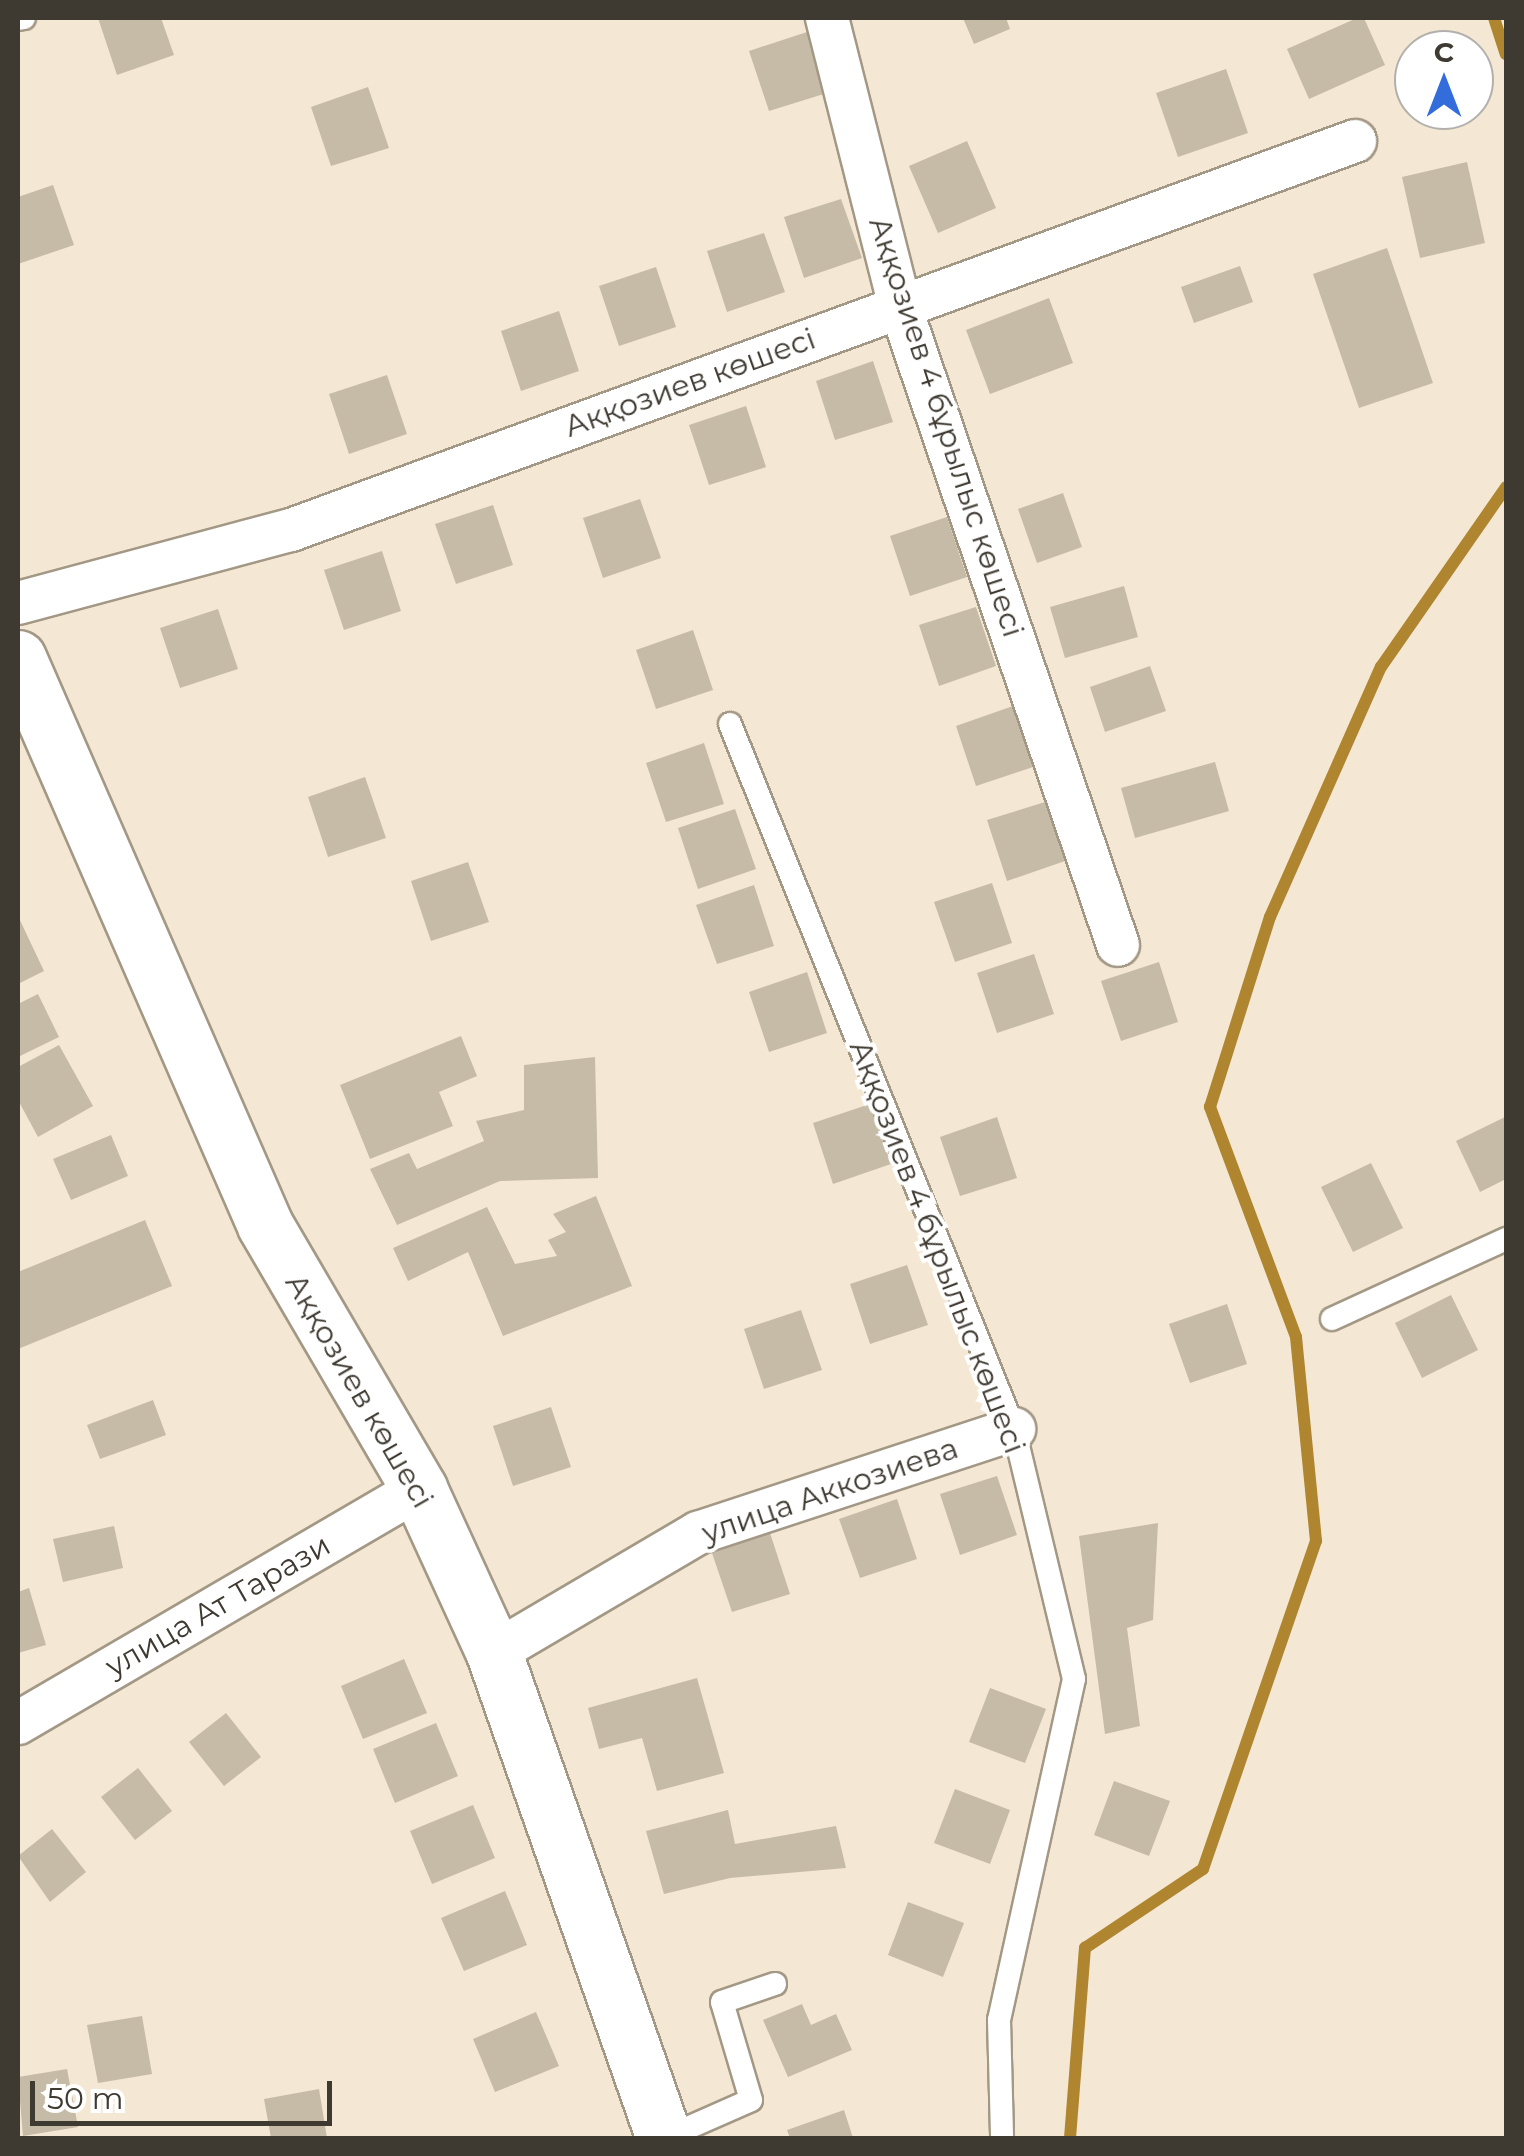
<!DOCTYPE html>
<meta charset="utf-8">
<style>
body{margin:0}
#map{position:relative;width:1524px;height:2156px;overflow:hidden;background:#f4e8d4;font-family:Montserrat,sans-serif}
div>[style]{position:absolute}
.stream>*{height:12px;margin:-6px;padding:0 6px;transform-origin:6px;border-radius:6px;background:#af852f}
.building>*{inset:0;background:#c6bba7}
.roads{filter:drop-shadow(2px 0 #a39885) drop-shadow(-2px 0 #a39885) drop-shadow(0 2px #a39885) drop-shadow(0 -2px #a39885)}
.lane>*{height:22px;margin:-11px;padding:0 11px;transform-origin:11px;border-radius:11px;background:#fff}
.street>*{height:42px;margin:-21px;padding:0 21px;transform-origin:21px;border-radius:21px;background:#fff}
.secondary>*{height:55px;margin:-27.5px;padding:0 27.5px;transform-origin:27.5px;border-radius:27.5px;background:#fff}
span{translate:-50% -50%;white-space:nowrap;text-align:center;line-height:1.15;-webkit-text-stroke:8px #fff;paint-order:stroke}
.street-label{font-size:30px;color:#3e3931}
.frame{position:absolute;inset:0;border:20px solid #3e3931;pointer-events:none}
.north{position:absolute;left:1394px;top:30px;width:100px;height:100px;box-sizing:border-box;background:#fff;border:2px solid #b2b0ad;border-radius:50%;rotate:0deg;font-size:28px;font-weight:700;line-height:40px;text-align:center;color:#3e3931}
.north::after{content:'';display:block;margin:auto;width:35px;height:45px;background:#336ddb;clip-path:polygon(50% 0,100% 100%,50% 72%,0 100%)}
.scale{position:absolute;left:30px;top:2081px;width:302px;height:45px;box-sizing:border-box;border:5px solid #3e3931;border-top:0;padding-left:12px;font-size:30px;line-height:35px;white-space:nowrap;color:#3e3931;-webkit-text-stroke:8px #fff;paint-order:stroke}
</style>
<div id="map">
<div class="stream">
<i style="left:1494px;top:18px;width:38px;rotate:72deg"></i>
<i style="left:1070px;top:2138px;width:191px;rotate:-85.5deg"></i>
<i style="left:1085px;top:1948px;width:142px;rotate:-33.8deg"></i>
<i style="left:1203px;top:1869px;width:347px;rotate:-71deg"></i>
<i style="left:1316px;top:1541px;width:205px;rotate:-95.6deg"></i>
<i style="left:1296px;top:1337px;width:246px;rotate:-110.5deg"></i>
<i style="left:1210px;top:1107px;width:199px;rotate:-72.5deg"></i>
<i style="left:1270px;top:917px;width:274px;rotate:-66.1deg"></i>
<i style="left:1381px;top:667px;width:219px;rotate:-55.2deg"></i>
</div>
<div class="building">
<i style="clip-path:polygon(98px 18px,161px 18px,174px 55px,117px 75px)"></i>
<i style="clip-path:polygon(963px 18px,1006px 18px,1010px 29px,974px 44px)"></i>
<i style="clip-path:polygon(1357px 18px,1364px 18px,1385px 65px,1309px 99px,1287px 49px)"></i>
<i style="clip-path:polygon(807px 32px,827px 93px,769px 111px,749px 51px)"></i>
<i style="clip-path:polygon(1226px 69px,1248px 133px,1178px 157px,1156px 93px)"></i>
<i style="clip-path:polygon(368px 87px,389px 148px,331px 166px,311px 107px)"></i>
<i style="clip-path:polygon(967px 141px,996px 208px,938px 233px,909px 166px)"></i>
<i style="clip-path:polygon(1467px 162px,1485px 243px,1420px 258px,1402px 177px)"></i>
<i style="clip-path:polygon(53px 185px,74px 245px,18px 264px,18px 197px)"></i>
<i style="clip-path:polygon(841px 199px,862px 258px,804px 278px,784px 217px)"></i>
<i style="clip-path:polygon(764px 233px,785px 292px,727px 312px,707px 251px)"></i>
<i style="clip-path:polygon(1387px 248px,1433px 383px,1359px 408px,1313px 274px)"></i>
<i style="clip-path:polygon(1240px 266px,1253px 302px,1194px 323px,1181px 287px)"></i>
<i style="clip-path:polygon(656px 267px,676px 327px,619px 346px,599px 286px)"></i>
<i style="clip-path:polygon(1049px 298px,1073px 363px,990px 394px,966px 330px)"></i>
<i style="clip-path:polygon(559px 311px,579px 371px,521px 391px,501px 331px)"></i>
<i style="clip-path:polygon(873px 361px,893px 422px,835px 440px,816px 381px)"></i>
<i style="clip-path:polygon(387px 375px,407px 434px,349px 454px,329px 394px)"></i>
<i style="clip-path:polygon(746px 406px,766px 467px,709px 485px,689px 425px)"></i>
<i style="clip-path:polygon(1063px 493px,1082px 547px,1037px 563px,1018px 509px)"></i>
<i style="clip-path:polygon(640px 499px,661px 558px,603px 578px,583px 518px)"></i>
<i style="clip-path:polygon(493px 505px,513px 565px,456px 584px,435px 524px)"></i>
<i style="clip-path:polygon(947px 517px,967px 577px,910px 596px,890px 536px)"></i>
<i style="clip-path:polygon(382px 551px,401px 611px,344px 630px,324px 570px)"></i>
<i style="clip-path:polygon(1124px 586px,1138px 637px,1065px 658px,1050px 607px)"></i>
<i style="clip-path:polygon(976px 607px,996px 666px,939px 686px,919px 625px)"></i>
<i style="clip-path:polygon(218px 609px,238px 669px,180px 688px,160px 628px)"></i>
<i style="clip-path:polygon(693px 630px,713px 690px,656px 709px,636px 650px)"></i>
<i style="clip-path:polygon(1150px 666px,1166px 711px,1105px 732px,1090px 687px)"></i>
<i style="clip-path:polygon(1013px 706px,1033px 767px,976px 786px,956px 726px)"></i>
<i style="clip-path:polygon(704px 743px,724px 804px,666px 822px,646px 763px)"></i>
<i style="clip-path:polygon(1215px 762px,1229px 811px,1135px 838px,1121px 788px)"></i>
<i style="clip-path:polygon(365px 777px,386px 838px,328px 857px,308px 797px)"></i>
<i style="clip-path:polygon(1045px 802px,1065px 861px,1007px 881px,987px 820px)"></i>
<i style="clip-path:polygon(735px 809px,756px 869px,698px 889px,678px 828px)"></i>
<i style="clip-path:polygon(468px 862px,489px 922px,431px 941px,411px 881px)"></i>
<i style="clip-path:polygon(992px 883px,1012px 943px,955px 962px,934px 902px)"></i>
<i style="clip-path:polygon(754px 885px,774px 946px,717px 964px,696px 905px)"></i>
<i style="clip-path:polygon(18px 916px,44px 971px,18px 984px)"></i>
<i style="clip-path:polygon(1034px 954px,1054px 1014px,997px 1033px,977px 973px)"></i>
<i style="clip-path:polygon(1159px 962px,1178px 1022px,1121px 1041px,1101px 981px)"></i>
<i style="clip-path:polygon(807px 972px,827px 1033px,769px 1052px,749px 992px)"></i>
<i style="clip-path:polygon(38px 994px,59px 1037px,18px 1057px,18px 1004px)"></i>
<i style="clip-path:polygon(461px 1036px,477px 1076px,439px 1092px,453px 1126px,370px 1159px,340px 1085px)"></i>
<i style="clip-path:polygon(59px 1045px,93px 1106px,38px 1137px,18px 1100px,18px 1067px)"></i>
<i style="clip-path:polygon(595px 1057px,598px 1178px,500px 1181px,397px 1225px,370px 1169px,409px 1153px,417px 1169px,484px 1141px,476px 1121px,524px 1110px,524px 1065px)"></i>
<i style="clip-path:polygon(870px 1104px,891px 1164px,833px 1184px,813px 1123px)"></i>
<i style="clip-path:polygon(997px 1117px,1017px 1178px,960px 1196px,940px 1137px)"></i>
<i style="clip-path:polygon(1505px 1117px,1506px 1179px,1480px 1192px,1456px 1141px)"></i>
<i style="clip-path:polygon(111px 1135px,128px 1176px,71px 1200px,53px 1159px)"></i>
<i style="clip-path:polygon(1371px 1163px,1403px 1228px,1353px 1252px,1321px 1187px)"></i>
<i style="clip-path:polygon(596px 1196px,632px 1286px,503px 1336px,468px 1252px,408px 1281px,393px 1248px,487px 1207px,515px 1264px,557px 1256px,548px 1240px,566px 1232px,553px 1214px)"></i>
<i style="clip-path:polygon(145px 1220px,172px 1286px,18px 1349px,18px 1272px)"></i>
<i style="clip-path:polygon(907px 1265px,928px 1325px,870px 1344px,850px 1284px)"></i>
<i style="clip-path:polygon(1451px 1295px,1478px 1350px,1422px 1378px,1395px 1323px)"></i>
<i style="clip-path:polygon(1227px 1304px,1247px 1364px,1190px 1383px,1169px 1324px)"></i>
<i style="clip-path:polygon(801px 1310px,822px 1370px,764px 1389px,744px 1329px)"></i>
<i style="clip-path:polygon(153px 1400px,166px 1435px,100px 1459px,87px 1425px)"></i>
<i style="clip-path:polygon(551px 1407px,571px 1467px,513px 1486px,493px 1426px)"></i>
<i style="clip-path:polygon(997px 1476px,1017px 1535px,960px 1555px,940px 1494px)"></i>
<i style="clip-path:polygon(897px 1499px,917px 1559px,860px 1578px,839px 1519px)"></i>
<i style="clip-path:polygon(1158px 1523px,1153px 1620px,1127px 1628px,1140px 1726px,1105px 1734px,1079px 1536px)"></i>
<i style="clip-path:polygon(114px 1526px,123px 1568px,63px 1582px,53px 1539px)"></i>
<i style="clip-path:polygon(770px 1533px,790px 1594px,732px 1612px,712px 1553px)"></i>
<i style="clip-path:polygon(29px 1588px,46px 1645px,18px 1653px,18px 1592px)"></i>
<i style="clip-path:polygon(404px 1659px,427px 1713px,363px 1739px,341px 1686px)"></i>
<i style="clip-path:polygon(697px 1678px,724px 1773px,657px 1791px,642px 1738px,599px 1749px,588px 1708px)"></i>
<i style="clip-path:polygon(990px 1688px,1046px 1709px,1025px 1763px,969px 1742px)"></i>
<i style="clip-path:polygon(226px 1713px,261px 1757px,224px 1786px,189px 1742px)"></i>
<i style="clip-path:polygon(436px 1723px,458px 1776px,395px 1803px,373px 1749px)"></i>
<i style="clip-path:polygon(138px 1768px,172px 1811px,135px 1840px,101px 1797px)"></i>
<i style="clip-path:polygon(1114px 1781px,1170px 1801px,1149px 1856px,1094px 1835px)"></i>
<i style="clip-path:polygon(955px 1789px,1010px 1810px,990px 1864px,934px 1843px)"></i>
<i style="clip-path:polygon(473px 1805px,495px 1858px,432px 1884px,410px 1831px)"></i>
<i style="clip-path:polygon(728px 1810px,735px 1844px,836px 1826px,846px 1868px,730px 1878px,664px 1894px,646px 1831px)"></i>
<i style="clip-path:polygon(52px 1829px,86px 1872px,50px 1902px,18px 1856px)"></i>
<i style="clip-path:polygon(505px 1891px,527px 1945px,464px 1971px,441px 1918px)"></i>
<i style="clip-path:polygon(908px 1902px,964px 1923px,943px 1977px,888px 1955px)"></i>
<i style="clip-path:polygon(802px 2004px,811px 2025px,836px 2014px,852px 2050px,788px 2077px,763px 2020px)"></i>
<i style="clip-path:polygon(536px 2012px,559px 2066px,495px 2092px,473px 2039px)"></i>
<i style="clip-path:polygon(142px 2016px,152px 2074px,98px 2083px,87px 2025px)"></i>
<i style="clip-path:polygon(67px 2069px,78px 2127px,23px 2136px,18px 2077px)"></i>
<i style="clip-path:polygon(319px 2089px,327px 2138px,271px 2138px,264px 2099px)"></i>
<i style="clip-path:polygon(844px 2110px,853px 2138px,790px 2138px,787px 2130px)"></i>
</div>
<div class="roads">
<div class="lane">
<i style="left:18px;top:19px;width:6px;rotate:-9deg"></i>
<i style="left:730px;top:724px;width:760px;rotate:68.06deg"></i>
<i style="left:1014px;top:1429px;width:257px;rotate:76.5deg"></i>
<i style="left:1074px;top:1679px;width:349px;rotate:102.4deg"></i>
<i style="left:999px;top:2020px;width:118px;rotate:88.5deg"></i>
<i style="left:1332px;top:1319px;width:192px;rotate:-24.7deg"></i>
<i style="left:665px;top:2138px;width:94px;rotate:-23.8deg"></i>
<i style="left:751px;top:2100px;width:102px;rotate:-106.5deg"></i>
<i style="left:722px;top:2002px;width:56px;rotate:-18.8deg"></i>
</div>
<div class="street">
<i style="left:827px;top:18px;width:297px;rotate:75.8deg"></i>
<i style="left:900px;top:306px;width:675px;rotate:71.16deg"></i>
<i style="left:18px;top:603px;width:283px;rotate:-15deg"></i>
<i style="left:291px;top:530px;width:1133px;rotate:-20.08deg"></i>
<i style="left:494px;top:1653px;width:237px;rotate:-30.5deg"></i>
<i style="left:698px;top:1533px;width:333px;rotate:-18.2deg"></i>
<i style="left:18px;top:1723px;width:464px;rotate:-30.3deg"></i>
</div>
<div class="secondary">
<i style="left:18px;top:658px;width:618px;rotate:66.46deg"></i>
<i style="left:265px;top:1225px;width:306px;rotate:59.7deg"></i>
<i style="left:419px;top:1489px;width:180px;rotate:65.4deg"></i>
<i style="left:494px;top:1653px;width:514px;rotate:70.68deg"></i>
</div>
</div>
<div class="street-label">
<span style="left:690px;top:383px;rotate:-20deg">Аққозиев көшесі</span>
<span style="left:946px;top:427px;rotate:72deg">Аққозиев 4 бұрылыс көшесі</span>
<span style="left:937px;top:1247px;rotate:69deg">Аққозиев 4 бұрылыс көшесі</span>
<span style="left:359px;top:1391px;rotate:60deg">Аққозиев көшесі</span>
<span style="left:830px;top:1491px;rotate:-19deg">улица Аккозиева</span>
<span style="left:218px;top:1606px;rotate:-30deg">улица Ат Тарази</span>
</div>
<div class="frame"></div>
<div class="north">С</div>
<div class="scale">50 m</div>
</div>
